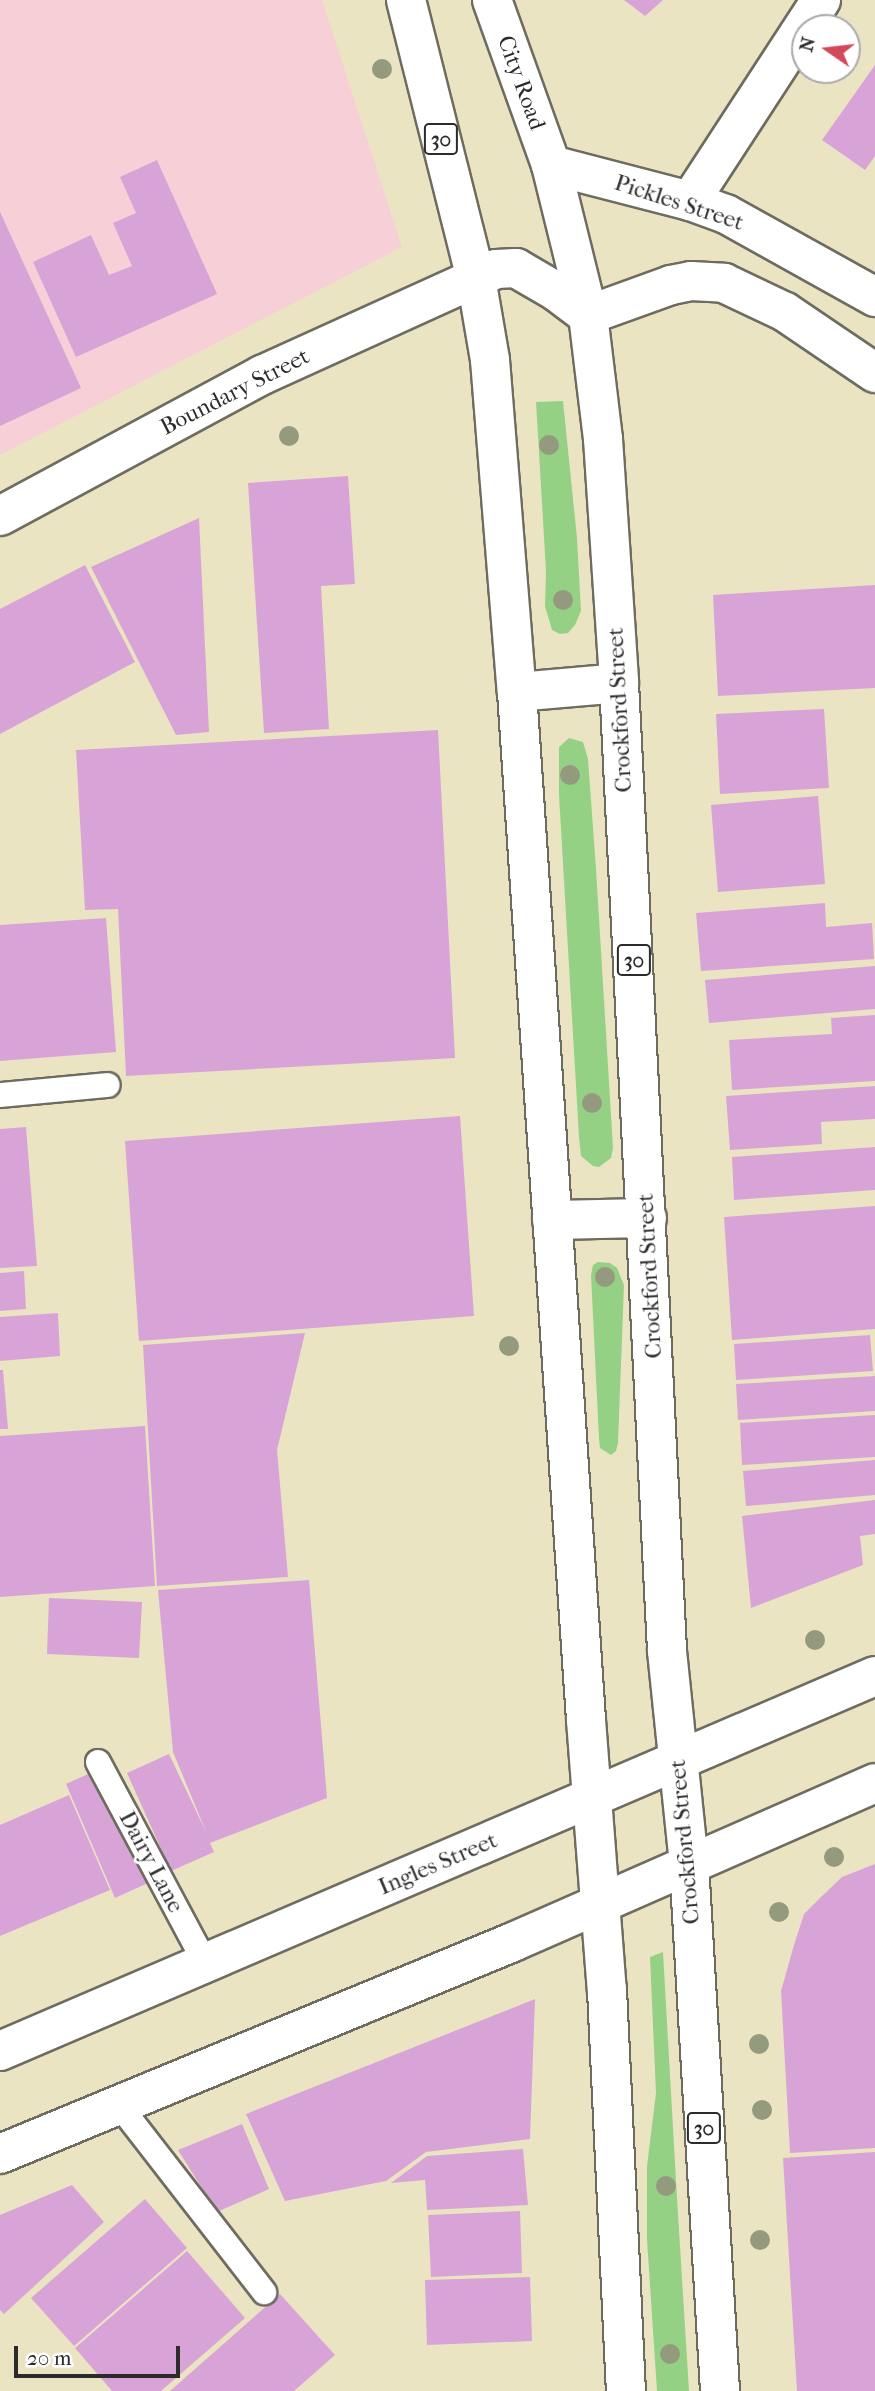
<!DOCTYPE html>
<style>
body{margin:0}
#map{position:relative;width:875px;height:2391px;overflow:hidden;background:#ebe4c3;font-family:"IM FELL French Canon",serif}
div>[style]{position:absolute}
.built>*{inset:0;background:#f6cfd7}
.green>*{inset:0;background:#95d185}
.building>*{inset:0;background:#d8a4d7}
.roads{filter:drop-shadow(2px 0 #6e6c60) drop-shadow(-2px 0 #6e6c60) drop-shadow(0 2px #6e6c60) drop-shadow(0 -2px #6e6c60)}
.lane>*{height:24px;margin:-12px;padding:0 12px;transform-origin:12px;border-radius:12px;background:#fff}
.street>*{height:38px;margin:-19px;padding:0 19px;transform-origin:19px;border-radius:19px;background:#fff}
.secondary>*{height:38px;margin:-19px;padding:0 19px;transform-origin:19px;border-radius:19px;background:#fff}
.primary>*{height:38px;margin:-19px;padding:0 19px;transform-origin:19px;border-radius:19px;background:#fff}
.trees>*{width:20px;height:20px;margin:-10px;border-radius:50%;background:#939a7e}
span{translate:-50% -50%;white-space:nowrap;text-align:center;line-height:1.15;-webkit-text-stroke:6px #fff;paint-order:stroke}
.shield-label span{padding:2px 5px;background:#fff;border:2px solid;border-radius:5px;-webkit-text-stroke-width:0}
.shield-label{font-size:21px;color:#2b2b2b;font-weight:700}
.street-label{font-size:23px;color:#2b2b2b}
.north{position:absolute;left:791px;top:14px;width:70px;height:70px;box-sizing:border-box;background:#fff;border:2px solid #aaa;border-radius:50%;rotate:284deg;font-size:19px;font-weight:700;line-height:28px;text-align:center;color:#2b2b2b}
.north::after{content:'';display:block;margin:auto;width:24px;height:32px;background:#d1495b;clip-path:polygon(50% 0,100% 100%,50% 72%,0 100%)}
.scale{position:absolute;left:14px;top:2346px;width:166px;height:32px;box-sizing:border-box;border:4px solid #2b2b2b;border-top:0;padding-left:9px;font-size:21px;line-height:24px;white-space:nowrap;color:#2b2b2b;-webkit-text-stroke:5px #fff;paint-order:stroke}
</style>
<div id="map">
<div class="built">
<i style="clip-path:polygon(0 0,322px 0,402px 247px,0 455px)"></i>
</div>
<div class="green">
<i style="clip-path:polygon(563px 401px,577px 538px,581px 611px,575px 625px,568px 633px,560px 634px,552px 630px,545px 606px,546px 571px,536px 402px)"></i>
<i style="clip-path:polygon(569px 738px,583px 742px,588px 759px,596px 869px,613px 1148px,611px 1158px,599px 1167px,593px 1166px,581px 1156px,579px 1137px,559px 795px,559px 747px)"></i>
<i style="clip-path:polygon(598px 1262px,610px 1263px,617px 1268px,624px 1285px,618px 1443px,616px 1451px,611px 1455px,600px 1448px,599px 1439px,591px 1275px,593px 1265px)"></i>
<i style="clip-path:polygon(663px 1952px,677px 2198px,689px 2391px,657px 2391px,647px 2240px,647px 2166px,656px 2093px,650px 1957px)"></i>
</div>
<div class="building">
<i style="clip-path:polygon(624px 0,663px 0,645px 16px)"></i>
<i style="clip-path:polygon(875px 65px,875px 156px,865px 170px,822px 140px)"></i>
<i style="clip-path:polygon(157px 160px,217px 294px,76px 357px,33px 262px,91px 235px,109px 275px,132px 266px,113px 223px,136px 213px,120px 177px)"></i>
<i style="clip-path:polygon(0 212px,81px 388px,0 426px)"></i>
<i style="clip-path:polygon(348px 476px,355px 584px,321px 586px,329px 729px,264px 733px,248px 483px)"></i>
<i style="clip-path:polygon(199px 518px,209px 732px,176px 735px,91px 567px)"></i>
<i style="clip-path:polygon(85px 565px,135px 662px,0 734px,0 609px)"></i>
<i style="clip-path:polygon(875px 585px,875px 688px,718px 696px,713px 595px)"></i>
<i style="clip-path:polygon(824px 709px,829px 788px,720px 794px,716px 714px)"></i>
<i style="clip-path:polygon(438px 730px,455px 1058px,126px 1076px,118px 909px,85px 910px,76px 750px)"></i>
<i style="clip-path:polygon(818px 796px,825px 884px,718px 892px,711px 805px)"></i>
<i style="clip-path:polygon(825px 903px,826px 927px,872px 923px,874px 959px,701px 971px,696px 913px)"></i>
<i style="clip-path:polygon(106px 918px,116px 1052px,0 1061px,0 925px)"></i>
<i style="clip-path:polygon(875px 966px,875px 1009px,709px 1023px,705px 980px)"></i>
<i style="clip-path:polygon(875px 1015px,875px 1081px,732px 1090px,729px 1040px,832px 1034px,831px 1018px)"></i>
<i style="clip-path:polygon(875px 1086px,875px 1119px,821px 1122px,822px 1144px,730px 1150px,726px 1096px)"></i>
<i style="clip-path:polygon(460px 1116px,474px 1316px,139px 1341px,125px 1141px)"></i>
<i style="clip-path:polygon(26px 1127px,37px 1266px,0 1268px,0 1129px)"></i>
<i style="clip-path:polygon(875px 1147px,875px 1190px,734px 1200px,732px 1157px)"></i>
<i style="clip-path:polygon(875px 1206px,875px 1329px,732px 1340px,724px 1217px)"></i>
<i style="clip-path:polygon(24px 1271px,26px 1309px,0 1311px,0 1273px)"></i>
<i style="clip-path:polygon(58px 1313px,60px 1356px,0 1361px,0 1317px)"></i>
<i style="clip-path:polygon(305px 1333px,277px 1450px,288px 1577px,157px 1586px,143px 1345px)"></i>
<i style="clip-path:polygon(870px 1335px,873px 1371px,736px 1380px,734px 1344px)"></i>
<i style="clip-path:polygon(0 1370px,3px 1370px,8px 1429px,0 1429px)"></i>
<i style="clip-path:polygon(875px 1376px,875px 1411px,738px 1420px,736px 1384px)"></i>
<i style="clip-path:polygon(875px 1415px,875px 1457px,742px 1465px,740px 1423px)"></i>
<i style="clip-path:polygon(145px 1426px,155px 1586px,0 1597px,0 1436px)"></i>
<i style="clip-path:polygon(875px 1460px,875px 1495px,746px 1506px,743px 1471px)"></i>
<i style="clip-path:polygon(875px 1500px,875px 1534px,860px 1536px,863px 1565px,751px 1608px,742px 1516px)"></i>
<i style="clip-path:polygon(309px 1580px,327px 1798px,210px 1843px,214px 1852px,171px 1871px,127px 1773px,169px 1754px,207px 1834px,173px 1752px,158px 1590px)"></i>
<i style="clip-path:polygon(49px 1598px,142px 1602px,139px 1658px,47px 1654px)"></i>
<i style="clip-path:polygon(99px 1769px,148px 1883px,115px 1898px,66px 1784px)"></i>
<i style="clip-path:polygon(69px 1795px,110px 1890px,0 1936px,0 1825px)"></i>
<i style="clip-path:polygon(875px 1864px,875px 2148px,790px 2153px,781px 1991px,794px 1945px,804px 1914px,820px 1898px,842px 1877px)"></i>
<i style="clip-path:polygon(535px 1999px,530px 2139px,426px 2152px,386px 2181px,285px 2201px,246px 2114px)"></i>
<i style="clip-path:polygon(242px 2124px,269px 2189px,217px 2212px,178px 2150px)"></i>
<i style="clip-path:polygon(523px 2149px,528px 2205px,427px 2210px,425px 2180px,391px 2183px,427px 2156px)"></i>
<i style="clip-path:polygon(875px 2152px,875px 2391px,797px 2391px,783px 2158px)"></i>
<i style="clip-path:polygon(72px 2185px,104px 2222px,4px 2314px,0 2310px,0 2215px)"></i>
<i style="clip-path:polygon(145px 2199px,187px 2248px,74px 2346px,31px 2298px)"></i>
<i style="clip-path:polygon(520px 2211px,522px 2273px,431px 2277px,428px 2215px)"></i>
<i style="clip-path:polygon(187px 2251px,245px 2318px,161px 2391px,112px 2391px,75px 2348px)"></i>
<i style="clip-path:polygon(530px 2277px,532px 2341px,427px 2345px,425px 2280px)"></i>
<i style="clip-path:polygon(280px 2294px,335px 2355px,294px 2391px,170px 2391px)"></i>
</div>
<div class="roads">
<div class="lane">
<i style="left:0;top:1095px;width:108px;rotate:-5.3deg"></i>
<i style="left:98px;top:1762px;width:227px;rotate:61.9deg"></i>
<i style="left:119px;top:2105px;width:237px;rotate:52.2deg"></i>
</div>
<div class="street">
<i style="left:551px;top:165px;width:144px;rotate:14.5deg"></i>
<i style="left:690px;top:201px;width:38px;rotate:20deg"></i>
<i style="left:726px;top:214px;width:171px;rotate:29.1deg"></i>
<i style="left:690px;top:201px;width:240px;rotate:-56.9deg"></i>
<i style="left:588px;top:315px;width:88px;rotate:-19.9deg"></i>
<i style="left:671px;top:285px;width:20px;rotate:-11deg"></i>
<i style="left:691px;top:281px;width:33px;rotate:3deg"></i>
<i style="left:724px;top:283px;width:68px;rotate:25.4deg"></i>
<i style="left:785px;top:312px;width:109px;rotate:34.1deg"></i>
<i style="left:0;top:516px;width:298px;rotate:-28.3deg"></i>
<i style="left:262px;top:375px;width:235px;rotate:-24.4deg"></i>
</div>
<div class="secondary">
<i style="left:0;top:2051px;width:952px;rotate:-23.2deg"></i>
<i style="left:0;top:2154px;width:555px;rotate:-22.45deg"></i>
<i style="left:513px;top:1942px;width:395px;rotate:-23.7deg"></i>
</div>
<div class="primary">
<i style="left:406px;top:0;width:287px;rotate:75.9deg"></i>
<i style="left:476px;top:278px;width:83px;rotate:80.3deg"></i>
<i style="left:490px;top:360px;width:333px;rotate:85.4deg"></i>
<i style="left:517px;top:692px;width:1030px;rotate:86.16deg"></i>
<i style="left:586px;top:1720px;width:271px;rotate:85.6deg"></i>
<i style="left:607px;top:1990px;width:401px;rotate:87.3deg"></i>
<i style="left:492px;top:0;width:175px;rotate:70.3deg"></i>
<i style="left:551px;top:165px;width:154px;rotate:76.1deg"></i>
<i style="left:588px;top:315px;width:125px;rotate:83.1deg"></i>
<i style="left:603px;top:439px;width:245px;rotate:86.2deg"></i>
<i style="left:619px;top:683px;width:969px;rotate:87.16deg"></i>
<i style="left:667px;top:1651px;width:214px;rotate:84.1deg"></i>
<i style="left:689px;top:1864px;width:528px;rotate:86.63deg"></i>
<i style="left:476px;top:278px;width:22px;rotate:-24deg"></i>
<i style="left:496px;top:269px;width:20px;rotate:-3deg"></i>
<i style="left:516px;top:268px;width:48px;rotate:30.3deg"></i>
<i style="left:557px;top:292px;width:39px;rotate:37deg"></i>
<i style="left:517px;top:692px;width:102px;rotate:-5deg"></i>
<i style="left:552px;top:1220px;width:95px;rotate:-1.2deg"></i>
</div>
</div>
<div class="trees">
<i style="left:382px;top:69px"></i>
<i style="left:289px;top:436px"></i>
<i style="left:549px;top:445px"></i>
<i style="left:563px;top:600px"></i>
<i style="left:570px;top:775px"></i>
<i style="left:592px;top:1103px"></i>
<i style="left:605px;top:1277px"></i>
<i style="left:509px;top:1346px"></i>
<i style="left:815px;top:1640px"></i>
<i style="left:834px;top:1857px"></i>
<i style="left:779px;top:1912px"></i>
<i style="left:759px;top:2044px"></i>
<i style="left:762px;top:2110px"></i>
<i style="left:666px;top:2186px"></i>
<i style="left:760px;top:2240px"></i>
<i style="left:670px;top:2354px"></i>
</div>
<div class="shield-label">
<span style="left:441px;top:139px">30</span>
<span style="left:634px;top:960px">30</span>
<span style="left:704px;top:2128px">30</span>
</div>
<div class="street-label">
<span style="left:521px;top:83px;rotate:70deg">City Road</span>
<span style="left:679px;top:203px;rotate:18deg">Pickles Street</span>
<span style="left:235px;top:392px;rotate:-27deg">Boundary Street</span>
<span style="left:620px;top:710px;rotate:-93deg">Crockford Street</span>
<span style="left:650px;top:1276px;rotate:-93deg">Crockford Street</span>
<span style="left:685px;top:1842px;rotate:-95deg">Crockford Street</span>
<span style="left:151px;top:1862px;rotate:62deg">Dairy Lane</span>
<span style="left:438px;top:1864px;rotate:-23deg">Ingles Street</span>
</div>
<div class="north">N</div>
<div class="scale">20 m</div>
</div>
